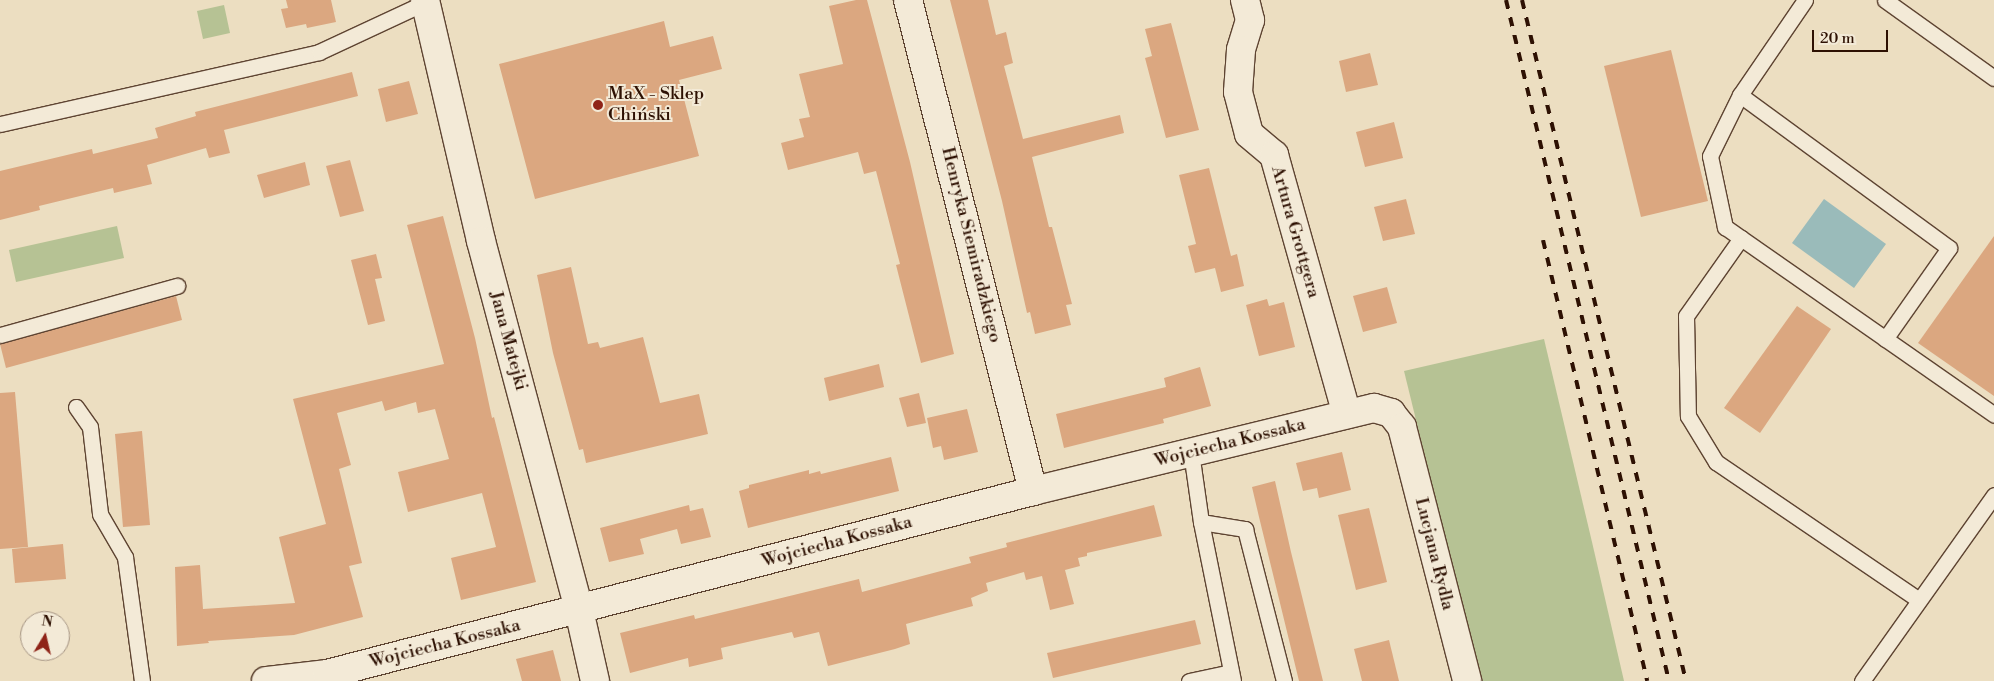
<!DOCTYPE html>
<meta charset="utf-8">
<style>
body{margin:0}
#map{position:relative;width:1994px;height:681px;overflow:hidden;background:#ecdec1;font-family:"Libre Bodoni",serif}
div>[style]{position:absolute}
.green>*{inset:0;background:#b6c294}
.water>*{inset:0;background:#9abbba}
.building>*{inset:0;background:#dba780}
.roads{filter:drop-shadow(1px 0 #5e4432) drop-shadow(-1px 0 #5e4432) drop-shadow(0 1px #5e4432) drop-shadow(0 -1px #5e4432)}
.service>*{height:15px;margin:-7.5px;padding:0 7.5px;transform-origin:7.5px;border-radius:7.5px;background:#f3ead7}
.minor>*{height:28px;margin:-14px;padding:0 14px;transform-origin:14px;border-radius:14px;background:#f3ead7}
.rail>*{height:4px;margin-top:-2px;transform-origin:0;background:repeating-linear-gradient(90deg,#2e1103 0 9px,transparent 0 18px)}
.dots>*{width:14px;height:14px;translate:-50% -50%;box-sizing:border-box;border:2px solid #f3ead7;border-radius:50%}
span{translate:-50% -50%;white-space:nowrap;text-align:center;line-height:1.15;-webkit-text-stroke:4px #f3ead7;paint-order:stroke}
.poi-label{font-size:18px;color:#2e1103}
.left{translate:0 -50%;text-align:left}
.street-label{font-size:18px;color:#2e1103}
.north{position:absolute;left:20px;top:611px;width:50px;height:50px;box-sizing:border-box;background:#f3ead7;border:1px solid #a49382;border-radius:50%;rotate:9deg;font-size:14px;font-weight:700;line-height:20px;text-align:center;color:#2e1103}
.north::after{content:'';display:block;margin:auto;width:18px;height:22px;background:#8f2418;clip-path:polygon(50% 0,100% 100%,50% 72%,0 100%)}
.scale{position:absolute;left:1812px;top:30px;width:76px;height:22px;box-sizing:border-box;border:2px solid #2e1103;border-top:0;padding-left:6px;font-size:15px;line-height:18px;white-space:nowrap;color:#2e1103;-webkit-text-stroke:4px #f3ead7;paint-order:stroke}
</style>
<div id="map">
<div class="green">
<i style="clip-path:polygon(224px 5px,230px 33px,203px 39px,197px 11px)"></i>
<i style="clip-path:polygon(117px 226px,124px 258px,16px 282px,9px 250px)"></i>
<i style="clip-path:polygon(1544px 339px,1592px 542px,1624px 681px,1480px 681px,1404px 371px)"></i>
</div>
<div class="water">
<i style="clip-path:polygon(1824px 199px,1886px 244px,1854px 288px,1792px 243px)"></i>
</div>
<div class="building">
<i style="clip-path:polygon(286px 0,331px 0,336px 22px,307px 28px,306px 24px,286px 28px,281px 9px,288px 8px)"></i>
<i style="clip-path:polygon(856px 0,867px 0,910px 162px,954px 354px,921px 363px,896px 265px,900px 264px,876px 171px,864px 174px,858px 152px,788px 170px,781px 143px,804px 137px,799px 119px,810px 117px,799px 74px,843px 64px,829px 6px)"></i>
<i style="clip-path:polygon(950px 0,988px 0,996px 35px,1006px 32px,1013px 63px,1004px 66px,1023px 139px,1120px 115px,1124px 133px,1032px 157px,1049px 227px,1052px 227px,1072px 304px,1066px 305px,1071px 325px,1035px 334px,1030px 312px,1027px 313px,1002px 201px)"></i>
<i style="clip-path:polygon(664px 21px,670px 47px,713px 36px,722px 69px,679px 80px,699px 156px,535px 199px,499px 64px)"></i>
<i style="clip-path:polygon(1171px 23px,1199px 130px,1166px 138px,1145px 58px,1152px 56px,1145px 29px)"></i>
<i style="clip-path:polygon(1671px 50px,1708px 201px,1641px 217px,1604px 66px)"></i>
<i style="clip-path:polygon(1370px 53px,1378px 85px,1346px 92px,1339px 61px)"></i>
<i style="clip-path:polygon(352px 72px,358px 96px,224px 130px,230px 153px,209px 158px,206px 148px,147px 165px,152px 184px,114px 193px,113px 188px,39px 206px,40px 210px,0 220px,0 171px,92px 149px,93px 154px,158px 138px,155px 128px,196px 116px,195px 112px)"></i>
<i style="clip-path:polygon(409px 81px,418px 114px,386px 122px,378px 89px)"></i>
<i style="clip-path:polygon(1394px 122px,1403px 158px,1365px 167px,1356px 132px)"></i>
<i style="clip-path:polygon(350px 160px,364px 211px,340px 217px,326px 166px)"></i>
<i style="clip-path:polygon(305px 162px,310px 185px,264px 198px,257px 175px)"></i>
<i style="clip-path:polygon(1209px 168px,1231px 256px,1237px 254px,1244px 286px,1221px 292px,1215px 268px,1195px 273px,1188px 246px,1196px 244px,1179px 175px)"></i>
<i style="clip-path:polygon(1406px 199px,1415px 234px,1383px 241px,1374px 207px)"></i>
<i style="clip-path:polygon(443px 216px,475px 338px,492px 418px,494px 417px,536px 582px,461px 600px,451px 558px,496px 547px,482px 493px,408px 512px,398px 472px,449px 459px,435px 409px,418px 413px,416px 402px,385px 411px,382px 401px,337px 413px,351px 465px,339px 469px,362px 563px,349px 566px,363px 617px,294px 635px,208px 641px,209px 643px,177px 646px,175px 567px,200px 565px,203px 609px,295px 603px,279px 537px,326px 524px,293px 399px,444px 364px,407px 225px)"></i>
<i style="clip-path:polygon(1994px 236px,1994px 396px,1918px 343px)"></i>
<i style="clip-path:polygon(376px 254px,382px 278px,375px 279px,385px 321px,368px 325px,351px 260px)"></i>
<i style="clip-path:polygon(571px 267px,588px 344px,598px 342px,600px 348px,643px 337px,660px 403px,699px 394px,708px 434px,586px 463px,583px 449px,579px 450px,553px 353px,537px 275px)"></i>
<i style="clip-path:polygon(1387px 287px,1397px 323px,1363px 332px,1353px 296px)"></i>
<i style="clip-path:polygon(176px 296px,182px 320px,6px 368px,0 344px)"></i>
<i style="clip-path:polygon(1267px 299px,1269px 306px,1284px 302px,1295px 347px,1259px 356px,1246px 305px)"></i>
<i style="clip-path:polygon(1797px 306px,1831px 329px,1760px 433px,1724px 408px)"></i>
<i style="clip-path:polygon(879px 364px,884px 387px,829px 401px,824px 378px)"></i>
<i style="clip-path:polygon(1200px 367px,1211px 406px,1163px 419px,1164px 423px,1064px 448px,1056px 414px,1166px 387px,1164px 378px)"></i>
<i style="clip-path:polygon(15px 392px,28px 547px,0 549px,0 393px)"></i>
<i style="clip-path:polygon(919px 393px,926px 423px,907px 427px,899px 398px)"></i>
<i style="clip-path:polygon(967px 409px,978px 452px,944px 460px,941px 446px,933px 448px,927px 418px)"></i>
<i style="clip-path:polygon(142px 431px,150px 525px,123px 527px,115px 434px)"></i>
<i style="clip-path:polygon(1342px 452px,1351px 490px,1319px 498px,1317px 488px,1303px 491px,1296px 463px)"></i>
<i style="clip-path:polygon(891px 457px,899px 491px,748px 528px,739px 491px,749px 488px,749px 485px,809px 470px,809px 474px,820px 471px,821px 474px)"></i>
<i style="clip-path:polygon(1275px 481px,1291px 552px,1323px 681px,1299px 681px,1259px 517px,1252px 487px)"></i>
<i style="clip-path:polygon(689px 505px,690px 511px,703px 508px,711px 537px,681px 544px,677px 529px,640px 539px,644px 554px,609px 562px,600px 528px)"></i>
<i style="clip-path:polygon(1154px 505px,1162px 536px,1087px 553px,1087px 556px,1078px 558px,1080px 566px,1065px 570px,1074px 604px,1050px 610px,1042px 576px,1026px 580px,1024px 572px,986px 583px,988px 591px,971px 598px,973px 606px,906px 624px,910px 644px,895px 649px,828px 666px,819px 632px,794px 638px,792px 632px,721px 648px,723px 659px,689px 667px,688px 658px,630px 673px,620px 633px,694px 615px,695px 619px,859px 579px,862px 592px,971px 563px,969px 557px,1007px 547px,1006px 543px)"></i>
<i style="clip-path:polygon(1369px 508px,1387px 582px,1356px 590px,1338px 515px)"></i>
<i style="clip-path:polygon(63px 544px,66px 579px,15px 583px,12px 549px)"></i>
<i style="clip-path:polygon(1195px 620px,1201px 644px,1053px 678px,1047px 653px)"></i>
<i style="clip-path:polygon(1389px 640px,1399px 681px,1362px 681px,1354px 649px)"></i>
<i style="clip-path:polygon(553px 650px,561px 681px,522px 681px,516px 659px)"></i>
</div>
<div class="roads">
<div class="service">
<i style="left:1805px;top:0;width:115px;rotate:124.4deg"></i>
<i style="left:1740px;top:95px;width:68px;rotate:116.2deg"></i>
<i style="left:1710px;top:156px;width:73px;rotate:78.1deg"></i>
<i style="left:1725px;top:227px;width:328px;rotate:34.9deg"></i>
<i style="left:1885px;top:0;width:134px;rotate:35.6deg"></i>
<i style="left:1740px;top:95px;width:259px;rotate:36.2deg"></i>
<i style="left:1949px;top:248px;width:111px;rotate:125.1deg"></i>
<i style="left:0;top:124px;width:327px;rotate:-12.7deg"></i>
<i style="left:319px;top:52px;width:118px;rotate:-25deg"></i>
<i style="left:1741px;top:238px;width:95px;rotate:125.2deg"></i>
<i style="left:1686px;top:316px;width:100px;rotate:88.9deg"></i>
<i style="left:1688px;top:416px;width:54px;rotate:58.7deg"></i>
<i style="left:1716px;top:462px;width:245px;rotate:34.2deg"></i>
<i style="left:0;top:335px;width:184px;rotate:-15.5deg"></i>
<i style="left:76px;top:407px;width:24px;rotate:55deg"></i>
<i style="left:90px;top:427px;width:88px;rotate:83.4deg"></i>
<i style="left:100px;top:514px;width:50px;rotate:59.8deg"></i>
<i style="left:125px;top:557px;width:125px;rotate:82.2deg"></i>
<i style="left:1191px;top:452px;width:71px;rotate:81.9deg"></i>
<i style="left:1201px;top:522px;width:162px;rotate:78.6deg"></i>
<i style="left:1201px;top:522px;width:45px;rotate:9deg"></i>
<i style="left:1245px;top:529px;width:157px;rotate:75.6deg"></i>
<i style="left:1189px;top:681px;width:43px;rotate:-12.1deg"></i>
<i style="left:1862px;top:681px;width:228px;rotate:-54.6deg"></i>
</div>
<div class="minor">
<i style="left:425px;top:0;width:247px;rotate:76.9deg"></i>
<i style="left:481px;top:241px;width:382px;rotate:75.1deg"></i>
<i style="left:579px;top:610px;width:73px;rotate:77.3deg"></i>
<i style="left:908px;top:0;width:507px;rotate:75.72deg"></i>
<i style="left:1245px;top:0;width:21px;rotate:76deg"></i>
<i style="left:1250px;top:20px;width:31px;rotate:107deg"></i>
<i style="left:1241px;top:50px;width:42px;rotate:94.1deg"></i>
<i style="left:1238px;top:92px;width:43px;rotate:75.3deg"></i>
<i style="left:1249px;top:134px;width:33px;rotate:40deg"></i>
<i style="left:1274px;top:155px;width:269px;rotate:74.3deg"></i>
<i style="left:266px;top:681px;width:61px;rotate:-6.5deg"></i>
<i style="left:327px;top:674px;width:729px;rotate:-14.53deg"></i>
<i style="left:1033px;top:491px;width:351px;rotate:-13.7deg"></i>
<i style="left:1374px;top:408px;width:18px;rotate:16deg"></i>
<i style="left:1391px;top:413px;width:18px;rotate:52deg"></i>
<i style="left:1402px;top:427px;width:262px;rotate:75.6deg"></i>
</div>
</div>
<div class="rail">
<i style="left:1506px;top:0;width:700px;rotate:76.54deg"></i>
<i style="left:1522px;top:0;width:700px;rotate:76.46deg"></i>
<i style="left:1543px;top:240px;width:453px;rotate:76.7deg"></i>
</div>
<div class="dots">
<i style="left:598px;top:105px;background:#8f2418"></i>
</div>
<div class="poi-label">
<span class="left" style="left:608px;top:105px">MaX - Sklep<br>Chiński</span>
</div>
<div class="street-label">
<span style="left:1295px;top:232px;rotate:74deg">Artura Grottgera</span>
<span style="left:971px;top:245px;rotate:76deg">Henryka Siemiradzkiego</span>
<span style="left:508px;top:341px;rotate:75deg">Jana Matejki</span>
<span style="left:1230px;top:443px;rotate:-14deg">Wojciecha Kossaka</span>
<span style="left:837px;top:542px;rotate:-15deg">Wojciecha Kossaka</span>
<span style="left:1434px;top:554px;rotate:76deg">Lucjana Rydla</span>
<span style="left:445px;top:644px;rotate:-14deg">Wojciecha Kossaka</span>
</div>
<div class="north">N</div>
<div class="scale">20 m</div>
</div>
